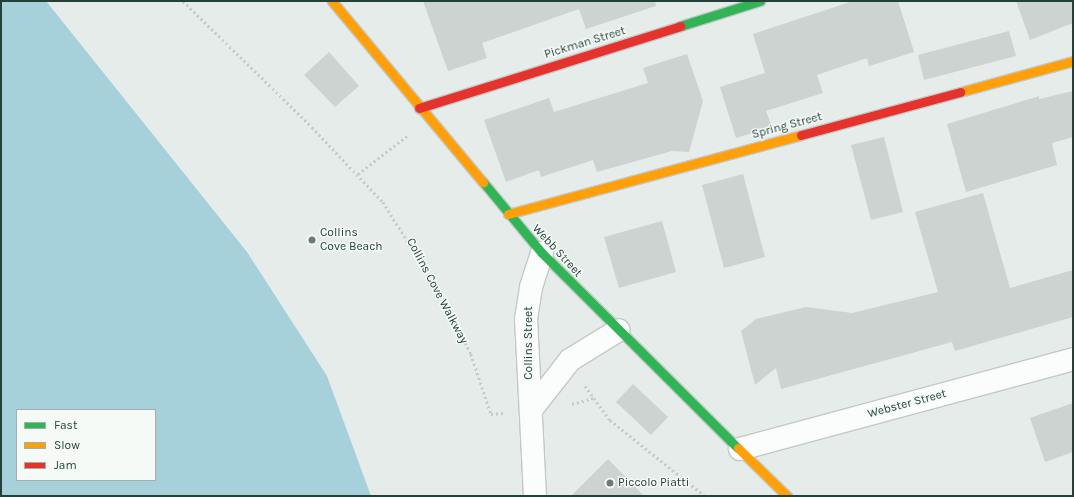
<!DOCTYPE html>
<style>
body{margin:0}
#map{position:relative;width:1074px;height:497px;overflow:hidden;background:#e6ece9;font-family:Karla,sans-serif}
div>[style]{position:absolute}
.water>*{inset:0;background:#a6d1da}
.building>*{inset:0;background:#cdd3d1}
.path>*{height:2.5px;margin-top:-1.25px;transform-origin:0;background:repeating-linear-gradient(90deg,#c2cbc9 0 2px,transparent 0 5px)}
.roads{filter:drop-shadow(1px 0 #c3c9c6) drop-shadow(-1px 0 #c3c9c6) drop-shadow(0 1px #c3c9c6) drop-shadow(0 -1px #c3c9c6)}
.street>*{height:22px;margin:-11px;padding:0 11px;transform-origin:11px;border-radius:11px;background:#fbfcfc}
.fast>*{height:9px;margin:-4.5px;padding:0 4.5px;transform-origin:4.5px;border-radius:4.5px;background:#30b455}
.slow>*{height:9px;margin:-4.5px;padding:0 4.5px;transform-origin:4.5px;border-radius:4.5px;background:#ff9f0a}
.jam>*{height:9px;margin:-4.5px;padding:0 4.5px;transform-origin:4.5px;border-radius:4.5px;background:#e5322d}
.dots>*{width:11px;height:11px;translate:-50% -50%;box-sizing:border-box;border:2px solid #f5faf7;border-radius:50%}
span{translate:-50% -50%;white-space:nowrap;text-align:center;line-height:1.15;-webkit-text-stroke:3px #f5faf7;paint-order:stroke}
.street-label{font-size:12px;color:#234039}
.poi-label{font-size:12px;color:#234039}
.left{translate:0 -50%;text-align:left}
.frame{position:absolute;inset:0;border:2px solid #234039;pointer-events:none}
.legend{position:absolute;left:16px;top:409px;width:140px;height:72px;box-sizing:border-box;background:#f5faf7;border:1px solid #a1b0ab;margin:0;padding:5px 7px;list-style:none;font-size:12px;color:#234039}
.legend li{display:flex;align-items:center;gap:8px;height:20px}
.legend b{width:20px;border:1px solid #a1b0ab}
</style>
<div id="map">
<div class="water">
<i style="clip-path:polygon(evenodd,1px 1px,46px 1px,247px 252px,327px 376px,371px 496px,1px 496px,1px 1px,17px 410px,155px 410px,155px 480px,17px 480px,17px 410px)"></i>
</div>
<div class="building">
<i style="clip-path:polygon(423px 1px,655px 1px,656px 6px,586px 29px,579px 9px,482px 43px,487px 58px,448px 71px)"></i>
<i style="clip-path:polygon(853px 1px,898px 1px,914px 52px,869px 66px,867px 58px,817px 75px,823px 93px,766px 111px,772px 127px,736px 138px,720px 87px,765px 73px,753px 34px)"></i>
<i style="clip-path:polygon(1016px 1px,1073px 1px,1073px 23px,1030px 40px)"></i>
<i style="clip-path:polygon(1009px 31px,1016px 56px,924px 80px,918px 55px)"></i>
<i style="clip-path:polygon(329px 52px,359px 86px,335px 107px,304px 75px)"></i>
<i style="clip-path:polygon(687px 54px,703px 101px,689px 152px,672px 151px,597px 172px,593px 160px,541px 177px,539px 170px,506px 182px,484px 120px,549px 98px,554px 112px,648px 83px,643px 68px)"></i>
<i style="clip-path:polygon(1073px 91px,1073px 137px,1052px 143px,1057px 165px,966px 192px,947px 124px,1039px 96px,1039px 99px)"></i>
<i style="clip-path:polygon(884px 137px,903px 212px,871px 220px,851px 145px)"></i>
<i style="clip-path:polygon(743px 174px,765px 257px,724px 268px,702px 185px)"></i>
<i style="clip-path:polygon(983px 193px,1010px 288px,1073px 270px,1073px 317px,955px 351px,952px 342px,781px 389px,776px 368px,755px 385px,741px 331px,756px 319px,806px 307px,852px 313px,938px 292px,915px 212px)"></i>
<i style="clip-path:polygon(662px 221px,676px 272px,619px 288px,604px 237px)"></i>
<i style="clip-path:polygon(633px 384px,668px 417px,651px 435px,616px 402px)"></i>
<i style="clip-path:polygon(1073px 403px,1073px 452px,1045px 462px,1030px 418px)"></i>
<i style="clip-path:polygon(608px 459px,644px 496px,571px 496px)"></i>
</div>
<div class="path">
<i style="left:183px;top:1px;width:180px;rotate:44.3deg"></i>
<i style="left:312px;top:127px;width:103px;rotate:46.6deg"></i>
<i style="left:383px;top:202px;width:113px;rotate:58deg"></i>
<i style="left:443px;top:298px;width:63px;rotate:63.4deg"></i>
<i style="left:471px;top:354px;width:63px;rotate:71.6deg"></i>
<i style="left:491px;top:414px;width:12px;rotate:-5deg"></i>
<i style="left:358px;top:174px;width:63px;rotate:-38deg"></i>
<i style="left:585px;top:386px;width:42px;rotate:53.7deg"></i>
<i style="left:610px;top:420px;width:122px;rotate:38.7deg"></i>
<i style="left:572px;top:404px;width:22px;rotate:-16deg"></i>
</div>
<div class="roads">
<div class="street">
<i style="left:531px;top:410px;width:63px;rotate:-52deg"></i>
<i style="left:570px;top:360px;width:57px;rotate:-31.5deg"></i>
<i style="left:740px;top:449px;width:345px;rotate:-15.1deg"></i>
<i style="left:535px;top:496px;width:177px;rotate:-92.9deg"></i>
<i style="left:526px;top:319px;width:32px;rotate:-81deg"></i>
<i style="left:531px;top:287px;width:36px;rotate:-72deg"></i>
</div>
<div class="fast">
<i style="left:680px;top:26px;width:84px;rotate:-17.4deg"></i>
<i style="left:483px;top:182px;width:92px;rotate:50.3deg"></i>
<i style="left:542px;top:253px;width:276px;rotate:44.9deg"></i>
</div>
<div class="slow">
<i style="left:332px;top:1px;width:236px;rotate:50.2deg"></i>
<i style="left:960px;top:92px;width:117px;rotate:-15.3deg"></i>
<i style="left:508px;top:214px;width:303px;rotate:-15.1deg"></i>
<i style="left:738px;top:448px;width:69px;rotate:44.4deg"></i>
</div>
<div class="jam">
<i style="left:419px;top:108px;width:274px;rotate:-17.4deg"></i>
<i style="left:801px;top:135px;width:165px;rotate:-15.1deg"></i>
</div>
</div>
<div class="dots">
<i style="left:312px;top:240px;background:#677c77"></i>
<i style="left:610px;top:483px;background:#677c77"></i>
</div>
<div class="street-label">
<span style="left:585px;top:43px;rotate:-17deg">Pickman Street</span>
<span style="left:787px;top:126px;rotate:-15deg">Spring Street</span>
<span style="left:557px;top:251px;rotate:47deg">Webb Street</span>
<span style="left:437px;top:291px;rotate:62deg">Collins Cove Walkway</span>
<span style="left:529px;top:343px;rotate:-90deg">Collins Street</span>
<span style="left:907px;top:404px;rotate:-15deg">Webster Street</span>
</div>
<div class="poi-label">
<span class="left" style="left:320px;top:240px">Collins<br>Cove Beach</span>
<span class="left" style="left:618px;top:483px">Piccolo Piatti</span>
</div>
<div class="frame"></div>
<ul class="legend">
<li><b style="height:5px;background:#30b455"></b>Fast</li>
<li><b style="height:5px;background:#ff9f0a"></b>Slow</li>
<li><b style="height:5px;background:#e5322d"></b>Jam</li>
</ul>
</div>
